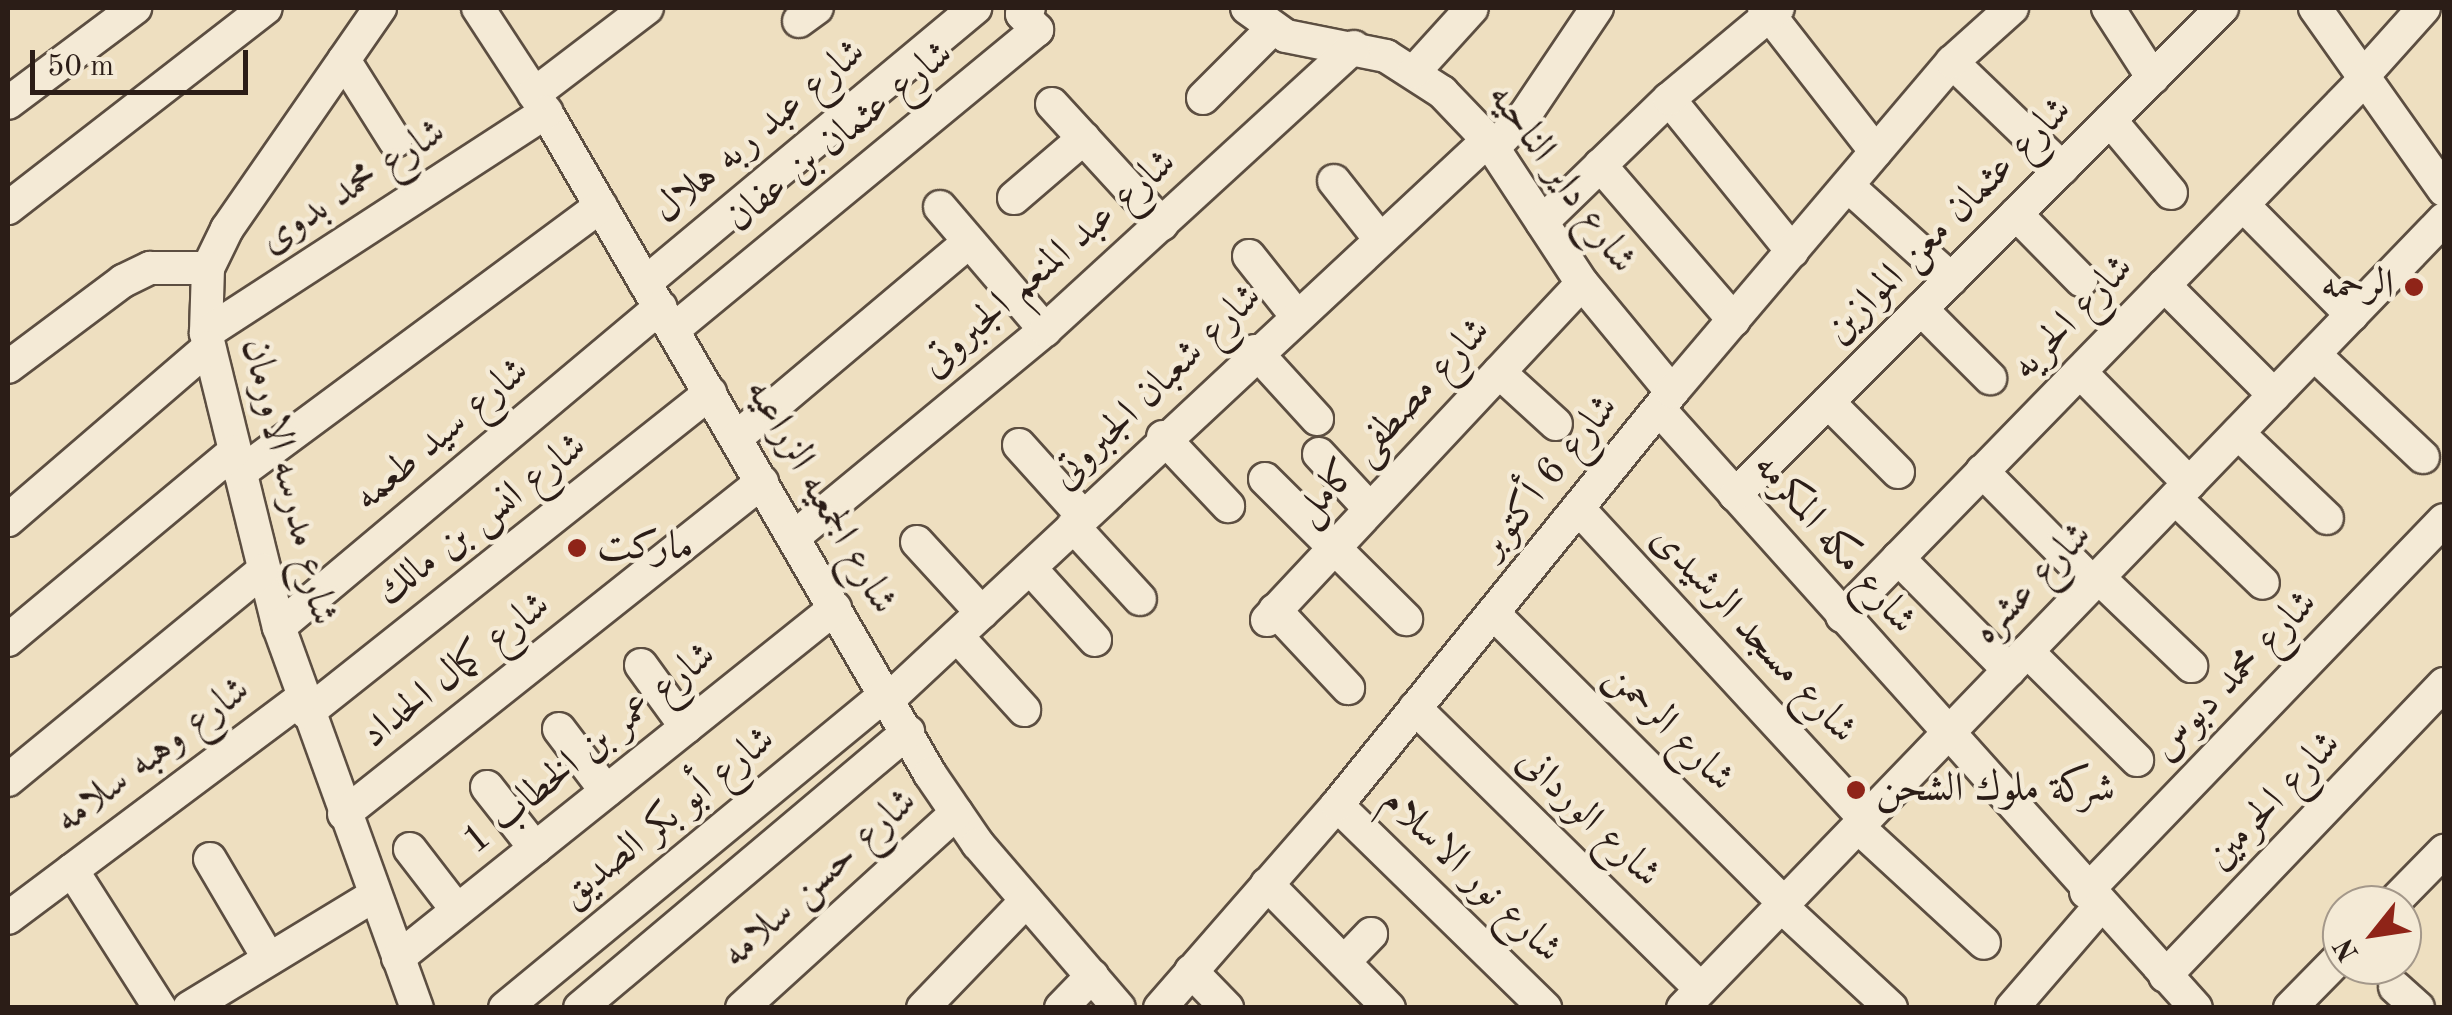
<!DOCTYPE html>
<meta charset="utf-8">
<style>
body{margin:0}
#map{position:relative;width:2452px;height:1015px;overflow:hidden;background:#eedfc0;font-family:"Old Standard TT",Amiri,serif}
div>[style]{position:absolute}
.roads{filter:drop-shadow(2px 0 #5c4e41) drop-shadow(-2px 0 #5c4e41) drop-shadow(0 2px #5c4e41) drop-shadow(0 -2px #5c4e41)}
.minor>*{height:32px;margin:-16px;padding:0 16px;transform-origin:16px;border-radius:16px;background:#f4ead6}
.dots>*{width:28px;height:28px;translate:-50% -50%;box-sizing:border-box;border:5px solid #f4ead6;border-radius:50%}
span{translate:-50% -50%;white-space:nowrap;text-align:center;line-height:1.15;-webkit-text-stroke:9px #f4ead6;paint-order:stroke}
.street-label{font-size:40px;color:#2b1d17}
.poi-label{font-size:40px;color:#2b1d17}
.right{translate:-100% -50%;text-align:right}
.left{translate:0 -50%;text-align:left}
.frame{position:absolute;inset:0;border:10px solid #2b1d17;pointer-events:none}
.north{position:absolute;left:2322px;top:885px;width:100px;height:100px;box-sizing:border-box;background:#f4ead6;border:2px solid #a4988a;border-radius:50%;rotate:240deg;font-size:28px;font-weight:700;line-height:40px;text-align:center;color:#2b1d17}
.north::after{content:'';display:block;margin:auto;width:35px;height:45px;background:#8f2418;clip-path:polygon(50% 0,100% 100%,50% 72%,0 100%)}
.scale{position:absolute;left:30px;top:50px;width:218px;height:45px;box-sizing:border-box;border:5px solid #2b1d17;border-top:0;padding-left:12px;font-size:30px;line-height:35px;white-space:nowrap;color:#2b1d17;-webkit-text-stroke:8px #f4ead6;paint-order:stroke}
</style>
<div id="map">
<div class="roads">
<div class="minor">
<i style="left:380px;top:8px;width:269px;rotate:124.7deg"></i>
<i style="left:227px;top:229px;width:43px;rotate:116deg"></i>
<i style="left:208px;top:268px;width:65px;rotate:91.8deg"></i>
<i style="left:206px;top:333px;width:303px;rotate:76.1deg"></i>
<i style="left:279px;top:627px;width:405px;rotate:70.1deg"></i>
<i style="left:478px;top:8px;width:124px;rotate:56.8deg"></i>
<i style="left:546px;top:112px;width:765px;rotate:59.88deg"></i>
<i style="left:930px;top:774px;width:85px;rotate:55.6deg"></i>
<i style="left:978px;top:844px;width:216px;rotate:49.3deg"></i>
<i style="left:1247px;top:8px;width:48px;rotate:35.7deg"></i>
<i style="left:1286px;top:36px;width:102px;rotate:11.3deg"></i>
<i style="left:1386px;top:56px;width:67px;rotate:32.7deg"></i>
<i style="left:1442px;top:92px;width:66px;rotate:46.2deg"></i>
<i style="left:1488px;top:140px;width:171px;rotate:56.7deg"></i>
<i style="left:1582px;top:283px;width:141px;rotate:50.5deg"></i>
<i style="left:1764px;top:8px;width:182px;rotate:52.1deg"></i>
<i style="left:2108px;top:8px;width:83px;rotate:57.3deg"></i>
<i style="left:2315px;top:8px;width:223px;rotate:54.7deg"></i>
<i style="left:799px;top:21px;width:22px;rotate:-36deg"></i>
<i style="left:344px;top:60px;width:96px;rotate:57.8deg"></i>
<i style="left:1952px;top:62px;width:153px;rotate:43.9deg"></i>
<i style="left:1414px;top:72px;width:86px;rotate:-47.8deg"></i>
<i style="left:2363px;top:76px;width:91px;rotate:-48.1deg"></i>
<i style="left:534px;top:94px;width:142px;rotate:-37.3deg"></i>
<i style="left:1203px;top:98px;width:98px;rotate:-45deg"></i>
<i style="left:1669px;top:99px;width:196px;rotate:51deg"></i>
<i style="left:8px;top:103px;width:159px;rotate:-36.8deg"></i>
<i style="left:1052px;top:104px;width:163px;rotate:47.5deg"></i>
<i style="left:2110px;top:120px;width:95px;rotate:50.1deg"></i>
<i style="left:1493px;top:148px;width:46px;rotate:-45.9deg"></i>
<i style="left:1525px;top:115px;width:129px;rotate:-56.1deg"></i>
<i style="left:1600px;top:165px;width:205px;rotate:49.2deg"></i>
<i style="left:1334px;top:181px;width:73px;rotate:51.7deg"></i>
<i style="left:1848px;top:186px;width:139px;rotate:42.1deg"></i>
<i style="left:1014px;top:198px;width:92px;rotate:-40.6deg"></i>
<i style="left:2243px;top:205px;width:155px;rotate:45.3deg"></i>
<i style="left:940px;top:207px;width:162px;rotate:49.5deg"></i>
<i style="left:8px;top:208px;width:326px;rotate:-37.8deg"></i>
<i style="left:2016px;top:214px;width:93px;rotate:45.4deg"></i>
<i style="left:1542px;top:222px;width:177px;rotate:-44.1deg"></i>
<i style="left:1669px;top:99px;width:142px;rotate:-39.9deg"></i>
<i style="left:1249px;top:256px;width:74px;rotate:51.6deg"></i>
<i style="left:645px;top:283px;width:430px;rotate:-39.8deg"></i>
<i style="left:2164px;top:285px;width:156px;rotate:45deg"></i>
<i style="left:1921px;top:309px;width:98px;rotate:45deg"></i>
<i style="left:673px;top:330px;width:472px;rotate:-39.5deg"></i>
<i style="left:1037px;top:30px;width:22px;rotate:-133deg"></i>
<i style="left:1022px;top:14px;width:9px;rotate:-41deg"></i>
<i style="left:206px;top:333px;width:406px;rotate:-33deg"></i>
<i style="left:1255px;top:351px;width:92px;rotate:47.6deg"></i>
<i style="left:2314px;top:354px;width:150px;rotate:43.4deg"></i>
<i style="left:8px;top:367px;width:144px;rotate:-36.8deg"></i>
<i style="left:123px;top:281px;width:30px;rotate:-26deg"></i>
<i style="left:150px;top:268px;width:58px"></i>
<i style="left:1499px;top:372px;width:77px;rotate:42.4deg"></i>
<i style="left:2080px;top:372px;width:156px;rotate:45.5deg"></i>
<i style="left:1828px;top:402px;width:99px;rotate:45deg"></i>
<i style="left:1659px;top:409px;width:804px;rotate:48.12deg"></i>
<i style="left:2238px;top:433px;width:123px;rotate:43.7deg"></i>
<i style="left:1163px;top:437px;width:95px;rotate:46.7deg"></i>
<i style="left:736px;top:438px;width:304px;rotate:-40.1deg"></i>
<i style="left:1019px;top:445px;width:96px;rotate:48deg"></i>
<i style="left:1319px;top:454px;width:75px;rotate:47.2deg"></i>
<i style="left:1982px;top:471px;width:158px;rotate:45.3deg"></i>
<i style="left:240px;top:473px;width:449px;rotate:-36.5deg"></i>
<i style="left:1265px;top:479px;width:199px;rotate:44.8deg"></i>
<i style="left:1735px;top:495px;width:689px;rotate:-45deg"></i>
<i style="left:2175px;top:498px;width:122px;rotate:44deg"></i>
<i style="left:1578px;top:508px;width:423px;rotate:47.3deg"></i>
<i style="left:8px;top:520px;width:265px;rotate:-40.7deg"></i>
<i style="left:1073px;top:526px;width:99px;rotate:47.5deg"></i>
<i style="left:794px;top:537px;width:325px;rotate:-39.5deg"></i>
<i style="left:1045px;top:330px;width:419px;rotate:-42.5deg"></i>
<i style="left:917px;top:542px;width:96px;rotate:47.5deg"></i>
<i style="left:1898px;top:558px;width:158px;rotate:45.3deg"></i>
<i style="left:1030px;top:568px;width:97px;rotate:47.9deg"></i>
<i style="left:2098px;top:577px;width:129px;rotate:43.7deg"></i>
<i style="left:1275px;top:610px;width:107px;rotate:46.9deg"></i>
<i style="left:1493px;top:613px;width:411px;rotate:44.9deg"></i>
<i style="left:1842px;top:616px;width:750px;rotate:-45.76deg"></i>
<i style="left:1267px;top:620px;width:461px;rotate:-46.9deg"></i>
<i style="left:279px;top:627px;width:498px;rotate:-40deg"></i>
<i style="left:957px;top:636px;width:100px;rotate:47.8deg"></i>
<i style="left:8px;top:640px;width:295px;rotate:-39.8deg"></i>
<i style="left:2027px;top:651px;width:155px;rotate:44.7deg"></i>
<i style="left:641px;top:665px;width:77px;rotate:54deg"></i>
<i style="left:889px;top:699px;width:819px;rotate:-43.02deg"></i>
<i style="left:1415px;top:708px;width:401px;rotate:44.5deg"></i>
<i style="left:307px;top:713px;width:515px;rotate:-38.45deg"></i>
<i style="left:559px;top:729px;width:78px;rotate:52.8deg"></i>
<i style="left:8px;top:780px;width:331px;rotate:-39.4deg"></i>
<i style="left:487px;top:787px;width:78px;rotate:51.8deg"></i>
<i style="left:1337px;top:805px;width:291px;rotate:44.3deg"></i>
<i style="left:344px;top:814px;width:534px;rotate:-38.46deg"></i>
<i style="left:1858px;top:827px;width:171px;rotate:42.6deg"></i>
<i style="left:410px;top:849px;width:77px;rotate:52.4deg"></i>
<i style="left:210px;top:859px;width:116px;rotate:59.5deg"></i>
<i style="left:72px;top:870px;width:164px;rotate:57.5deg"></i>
<i style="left:1267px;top:884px;width:174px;rotate:45.5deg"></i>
<i style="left:2086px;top:892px;width:516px;rotate:-46.1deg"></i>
<i style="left:2391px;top:905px;width:76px;rotate:-45.5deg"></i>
<i style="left:1781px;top:906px;width:150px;rotate:42.8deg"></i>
<i style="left:8px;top:918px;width:367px;rotate:-36.8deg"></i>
<i style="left:398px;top:958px;width:560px;rotate:-38.69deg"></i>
<i style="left:1344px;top:962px;width:39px;rotate:-46deg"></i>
<i style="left:1191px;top:971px;width:52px;rotate:45.8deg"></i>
<i style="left:2165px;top:976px;width:404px;rotate:-46.3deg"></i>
<i style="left:2395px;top:987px;width:31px;rotate:42deg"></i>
<i style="left:189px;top:1008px;width:215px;rotate:-31.3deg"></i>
<i style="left:505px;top:1008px;width:494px;rotate:-39.5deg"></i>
<i style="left:580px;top:1008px;width:429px;rotate:-40.1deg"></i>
<i style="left:742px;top:1008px;width:290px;rotate:-42.3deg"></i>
<i style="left:923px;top:1008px;width:149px;rotate:-46.1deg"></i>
<i style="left:1061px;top:1008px;width:45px;rotate:-45.9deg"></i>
<i style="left:1160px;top:1008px;width:269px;rotate:-48.9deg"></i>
<i style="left:1337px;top:805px;width:532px;rotate:-50.95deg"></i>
<i style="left:1672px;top:392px;width:433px;rotate:-49.7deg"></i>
<i style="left:1952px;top:62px;width:81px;rotate:-42deg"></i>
<i style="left:1683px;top:1008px;width:1096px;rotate:-46.03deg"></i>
<i style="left:2012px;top:1008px;width:135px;rotate:-49.2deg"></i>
<i style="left:2290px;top:1008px;width:74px;rotate:-45.5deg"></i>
</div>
</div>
<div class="dots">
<i style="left:2414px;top:287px;background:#8f2418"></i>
<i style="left:577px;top:548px;background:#8f2418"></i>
<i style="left:1856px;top:790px;background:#8f2418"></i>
</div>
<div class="street-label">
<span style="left:760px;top:132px;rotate:-40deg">شارع عبد ربه هلال</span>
<span style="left:840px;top:137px;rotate:-39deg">شارع عثمان بن عفان</span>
<span style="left:1561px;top:179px;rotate:54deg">شارع داير الناحيه</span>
<span style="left:353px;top:187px;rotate:-33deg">شارع محمد بدوى</span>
<span style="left:1949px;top:221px;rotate:-45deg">شارع عثمان معن الموازين</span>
<span style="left:1049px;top:264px;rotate:-41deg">شارع عبد المنعم الجبروتى</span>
<span style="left:2073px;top:318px;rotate:-46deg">شارع الحريه</span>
<span style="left:1157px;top:387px;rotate:-44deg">شارع شعبان الجبروتى</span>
<span style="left:1393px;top:422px;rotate:-47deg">شارع مصطفى كامل</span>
<span style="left:442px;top:435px;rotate:-40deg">شارع سيد طعمه</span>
<span style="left:1549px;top:477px;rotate:-51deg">شارع 6 أكتوبر</span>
<span style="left:288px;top:482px;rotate:76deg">شارع مدرسه الاورمان</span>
<span style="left:820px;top:497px;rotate:60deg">شارع الجمعيه الزراعيه</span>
<span style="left:482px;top:520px;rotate:-38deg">شارع انس بن مالك</span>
<span style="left:1834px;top:544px;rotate:49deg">شارع مكه المكرمه</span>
<span style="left:2033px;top:584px;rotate:-46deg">شارع عشره</span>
<span style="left:1753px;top:635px;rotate:47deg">شارع مسجد الرشيدى</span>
<span style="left:456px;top:671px;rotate:-38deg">شارع كمال الحداد</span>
<span style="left:2235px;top:676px;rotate:-46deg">شارع محمد دبوس</span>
<span style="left:1669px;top:728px;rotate:45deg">شارع الرحمن</span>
<span style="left:590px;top:749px;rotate:-39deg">شارع عمر بن الخطاب 1</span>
<span style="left:153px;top:756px;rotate:-37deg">شارع وهبه سلامه</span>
<span style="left:2274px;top:801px;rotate:-46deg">شارع الحرمين</span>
<span style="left:668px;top:818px;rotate:-39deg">شارع أبو بكر الصديق</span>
<span style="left:1588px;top:818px;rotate:44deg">شارع الوردانى</span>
<span style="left:1471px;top:876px;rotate:44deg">شارع نور الاسلام</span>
<span style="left:820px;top:879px;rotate:-42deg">شارع حسن سلامه</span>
</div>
<div class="poi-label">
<span class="right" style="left:2394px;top:287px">الرحمه</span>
<span class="left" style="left:597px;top:548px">ماركت</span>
<span class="left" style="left:1876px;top:790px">شركة ملوك الشحن</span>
</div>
<div class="frame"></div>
<div class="north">N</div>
<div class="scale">50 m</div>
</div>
